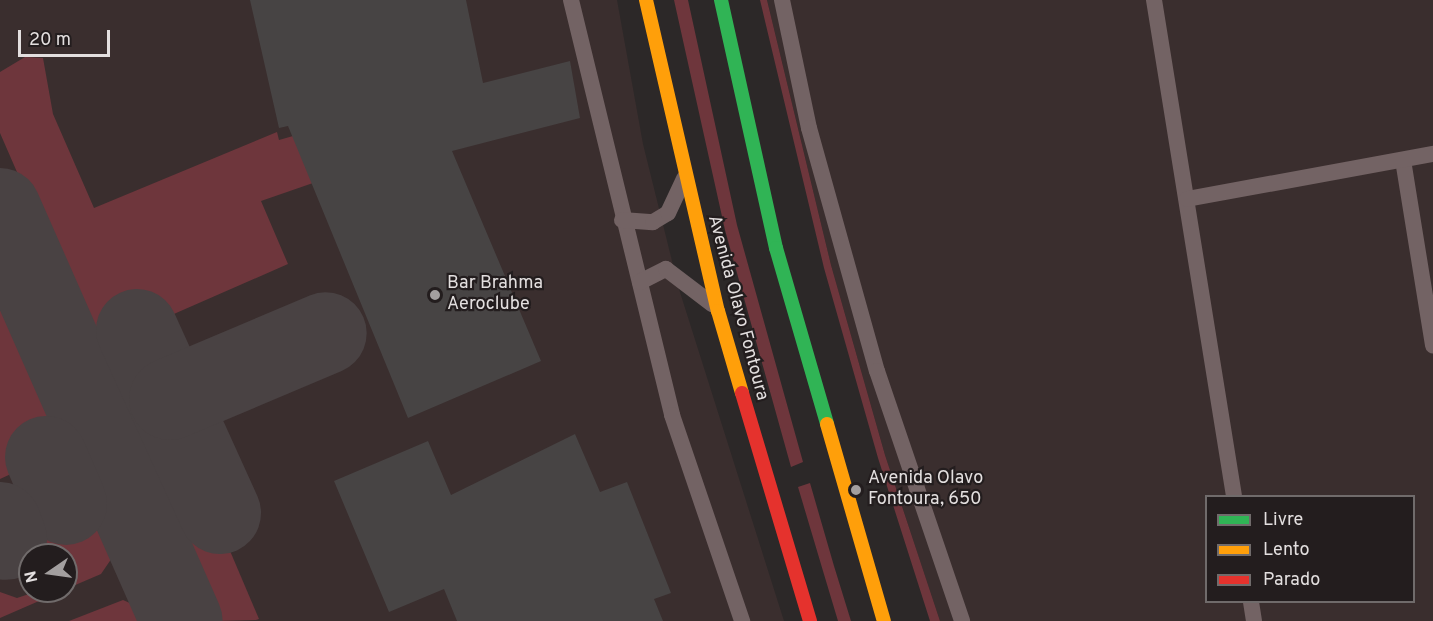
<!DOCTYPE html>
<style>
body{margin:0}
#map{position:relative;width:1433px;height:621px;overflow:hidden;background:#2c2828;font-family:Overpass,sans-serif}
div>[style]{position:absolute}
.built>*{inset:0;background:#3a2e2e}
.green>*{inset:0;background:#6e363c}
.taxiway>*{height:82px;margin:-41px;padding:0 41px;transform-origin:41px;border-radius:41px;background:#494243}
.building>*{inset:0;background:#474444}
.lane>*{height:16px;margin:-8px;padding:0 8px;transform-origin:8px;border-radius:8px;background:#736364}
.fast>*{height:14px;margin:-7px;padding:0 7px;transform-origin:7px;border-radius:7px;background:#30b455}
.slow>*{height:14px;margin:-7px;padding:0 7px;transform-origin:7px;border-radius:7px;background:#ff9f0a}
.jam>*{height:14px;margin:-7px;padding:0 7px;transform-origin:7px;border-radius:7px;background:#e5322d}
.dots>*{width:16px;height:16px;translate:-50% -50%;box-sizing:border-box;border:3px solid #231d1e;border-radius:50%}
span{translate:-50% -50%;white-space:nowrap;text-align:center;line-height:1.15;-webkit-text-stroke:4.5px #231d1e;paint-order:stroke}
.poi-label{font-size:18px;color:#e3dfdf}
.left{translate:0 -50%;text-align:left}
.street-label{font-size:18px;color:#e3dfdf}
.legend{position:absolute;left:1205px;top:495px;width:210px;height:108px;box-sizing:border-box;background:#231d1e;border:2px solid #706b6b;margin:0;padding:8px 10px;list-style:none;font-size:18px;color:#e3dfdf}
.legend li{display:flex;align-items:center;gap:12px;height:30px}
.legend b{width:30px;border:2px solid #706b6b}
.north{position:absolute;left:18px;top:543px;width:60px;height:60px;box-sizing:border-box;background:#231d1e;border:2px solid #706b6b;border-radius:50%;rotate:257deg;font-size:16px;font-weight:700;line-height:24px;text-align:center;color:#e3dfdf}
.north::after{content:'';display:block;margin:auto;width:21px;height:27px;background:#a39f9f;clip-path:polygon(50% 0,100% 100%,50% 72%,0 100%)}
.scale{position:absolute;left:18px;top:30px;width:92px;height:27px;box-sizing:border-box;border:3px solid #e3dfdf;border-top:0;padding-left:8px;font-size:18px;line-height:21px;white-space:nowrap;color:#e3dfdf;-webkit-text-stroke:4px #231d1e;paint-order:stroke}
</style>
<div id="map">
<div class="built">
<i style="clip-path:polygon(evenodd,0 0,617px 0,643px 144px,679px 289px,784px 621px,0 621px,0 0,30px 555px,66px 555px,66px 591px,30px 591px,30px 555px)"></i>
<i style="clip-path:polygon(evenodd,767px 0,1433px 0,1433px 621px,940px 621px,885px 455px,831px 265px,767px 0,1206px 496px,1414px 496px,1414px 602px,1206px 602px,1206px 496px)"></i>
</div>
<div class="green">
<i style="clip-path:polygon(674px 0,688px 0,737px 225px,803px 462px,791px 467px,725px 230px)"></i>
<i style="clip-path:polygon(760px 0,767px 0,831px 265px,885px 455px,940px 621px,930px 621px,878px 458px,824px 268px)"></i>
<i style="clip-path:polygon(25px 57px,43px 58px,53px 114px,94px 208px,277px 132px,279px 140px,293px 136px,313px 183px,261px 201px,288px 264px,94px 349px,0 133px,0 72px)"></i>
<i style="clip-path:polygon(0 310px,12px 322px,57px 420px,46px 458px,0 479px)"></i>
<i style="clip-path:polygon(810px 483px,834px 566px,851px 621px,838px 621px,823px 571px,798px 487px)"></i>
<i style="clip-path:polygon(66px 504px,97px 511px,116px 552px,101px 574px,66px 589px,66px 555px,46px 555px,37px 543px,18px 537px,15px 524px,40px 511px)"></i>
<i style="clip-path:polygon(216px 518px,259px 619px,256px 620px,216px 621px,179px 536px)"></i>
<i style="clip-path:polygon(38px 591px,62px 591px,0 618px,0 592px,17px 598px)"></i>
<i style="clip-path:polygon(123px 600px,139px 607px,146px 621px,69px 621px)"></i>
</div>
<div class="taxiway">
<i style="left:0;top:209px;width:450px;rotate:66.2deg"></i>
<i style="left:137px;top:330px;width:201px;rotate:65.6deg"></i>
<i style="left:170px;top:399px;width:169px;rotate:-22.9deg"></i>
<i style="left:46px;top:457px;width:51px;rotate:66.9deg"></i>
<i style="left:0;top:523px;width:17px;rotate:69deg"></i>
</div>
<div class="building">
<i style="clip-path:polygon(250px 0,466px 0,483px 83px,570px 61px,580px 118px,452px 151px,541px 361px,408px 418px,288px 126px,279px 128px)"></i>
<i style="clip-path:polygon(575px 434px,600px 492px,627px 482px,671px 593px,654px 599px,663px 621px,457px 621px,444px 589px,389px 612px,334px 481px,428px 441px,451px 495px)"></i>
</div>
<div class="lane">
<i style="left:571px;top:0;width:427px;rotate:76.3deg"></i>
<i style="left:672px;top:415px;width:218px;rotate:71.2deg"></i>
<i style="left:782px;top:0;width:131px;rotate:78.1deg"></i>
<i style="left:809px;top:128px;width:252px;rotate:74.4deg"></i>
<i style="left:877px;top:371px;width:264px;rotate:71.2deg"></i>
<i style="left:1154px;top:0;width:502px;rotate:80.84deg"></i>
<i style="left:1403px;top:160px;width:188px;rotate:80.8deg"></i>
<i style="left:1187px;top:199px;width:250px;rotate:-10.4deg"></i>
<i style="left:622px;top:220px;width:31px;rotate:4deg"></i>
<i style="left:653px;top:222px;width:17px;rotate:-31deg"></i>
<i style="left:668px;top:213px;width:38px;rotate:-65deg"></i>
<i style="left:640px;top:282px;width:29px;rotate:-27deg"></i>
<i style="left:666px;top:269px;width:58px;rotate:37.3deg"></i>
<i style="left:1251px;top:602px;width:19px;rotate:81deg"></i>
</div>
<div class="fast">
<i style="left:721px;top:0;width:254px;rotate:77.5deg"></i>
<i style="left:776px;top:248px;width:183px;rotate:73.8deg"></i>
</div>
<div class="slow">
<i style="left:646px;top:0;width:319px;rotate:77deg"></i>
<i style="left:718px;top:311px;width:85px;rotate:73.7deg"></i>
<i style="left:827px;top:424px;width:205px;rotate:73.9deg"></i>
</div>
<div class="jam">
<i style="left:742px;top:393px;width:238px;rotate:73.4deg"></i>
</div>
<div class="dots">
<i style="left:435px;top:295px;background:#a39f9f"></i>
<i style="left:856px;top:490px;background:#a39f9f"></i>
</div>
<div class="poi-label">
<span class="left" style="left:447px;top:295px">Bar Brahma<br>Aeroclube</span>
<span class="left" style="left:868px;top:490px">Avenida Olavo<br>Fontoura, 650</span>
</div>
<div class="street-label">
<span style="left:737px;top:308px;rotate:75deg">Avenida Olavo Fontoura</span>
</div>
<ul class="legend">
<li><b style="height:8px;background:#30b455"></b>Livre</li>
<li><b style="height:8px;background:#ff9f0a"></b>Lento</li>
<li><b style="height:8px;background:#e5322d"></b>Parado</li>
</ul>
<div class="north">N</div>
<div class="scale">20 m</div>
</div>
